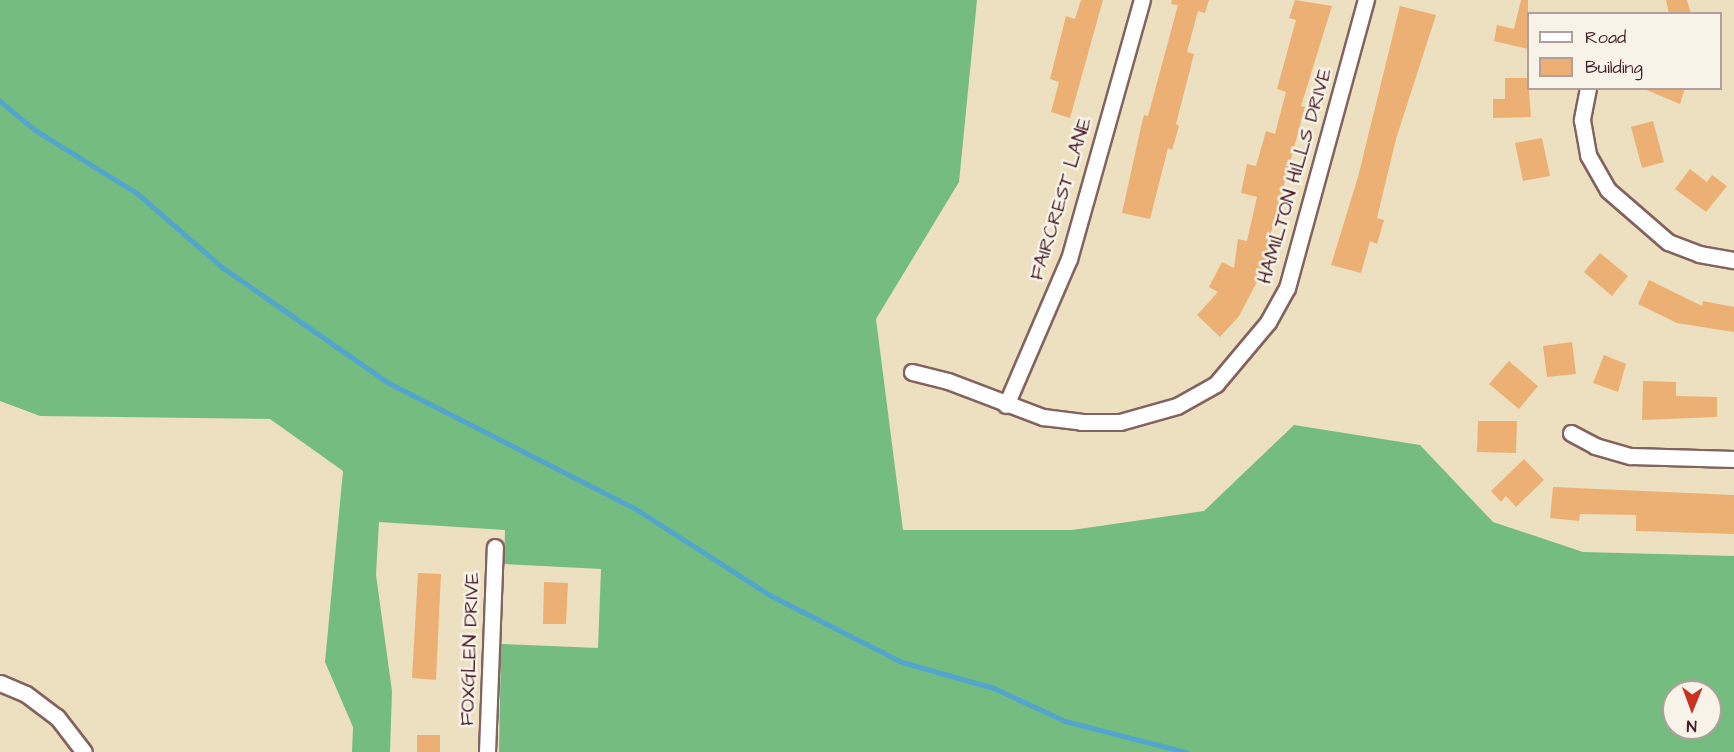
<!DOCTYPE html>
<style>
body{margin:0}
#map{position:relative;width:1734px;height:752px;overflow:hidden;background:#ede0c0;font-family:"Architects Daughter",sans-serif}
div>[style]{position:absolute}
.forest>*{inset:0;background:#75bc80}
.stream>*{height:4.5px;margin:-2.25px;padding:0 2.25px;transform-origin:2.25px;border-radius:2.25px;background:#53a5ce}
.building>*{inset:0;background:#ecb074}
.roads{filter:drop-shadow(2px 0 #83635f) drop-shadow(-2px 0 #83635f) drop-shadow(0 2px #83635f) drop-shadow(0 -2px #83635f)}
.minor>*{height:15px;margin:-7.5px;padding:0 7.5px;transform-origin:7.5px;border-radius:7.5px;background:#fff}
span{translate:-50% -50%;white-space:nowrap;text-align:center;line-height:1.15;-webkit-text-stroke:5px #f7f3e8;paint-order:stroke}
.street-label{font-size:20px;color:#4a1f2b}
.legend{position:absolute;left:1527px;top:12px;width:195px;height:78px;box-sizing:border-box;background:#f7f3e8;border:2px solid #b29e9c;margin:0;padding:8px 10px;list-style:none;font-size:18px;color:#4a1f2b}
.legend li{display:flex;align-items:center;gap:12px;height:30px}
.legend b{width:30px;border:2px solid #b29e9c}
.north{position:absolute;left:1662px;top:680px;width:60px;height:60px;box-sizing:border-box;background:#f7f3e8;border:2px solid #b29e9c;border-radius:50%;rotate:181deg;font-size:16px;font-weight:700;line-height:24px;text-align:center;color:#4a1f2b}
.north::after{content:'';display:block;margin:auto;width:21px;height:27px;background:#c8321e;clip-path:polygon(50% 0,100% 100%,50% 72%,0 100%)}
</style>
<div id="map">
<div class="forest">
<i style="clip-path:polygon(evenodd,0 0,977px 0,959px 182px,876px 319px,903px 530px,1072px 530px,1204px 511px,1294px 425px,1420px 445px,1493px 522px,1583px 552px,1734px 556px,1734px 752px,499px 752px,501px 644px,598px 648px,601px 569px,504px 564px,505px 530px,379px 522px,376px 575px,392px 691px,390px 752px,352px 752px,353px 727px,325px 662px,343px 471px,270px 419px,40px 416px,0 401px,0 0,1674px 692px,1710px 692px,1710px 728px,1674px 728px,1674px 692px)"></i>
</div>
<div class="stream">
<i style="left:0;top:101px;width:45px;rotate:39.6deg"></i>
<i style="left:35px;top:130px;width:120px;rotate:31.7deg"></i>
<i style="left:137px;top:193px;width:113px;rotate:41deg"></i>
<i style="left:222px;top:267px;width:203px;rotate:34.8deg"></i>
<i style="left:389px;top:383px;width:277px;rotate:27deg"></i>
<i style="left:636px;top:509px;width:159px;rotate:32.7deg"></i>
<i style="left:770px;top:595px;width:148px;rotate:26.9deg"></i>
<i style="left:902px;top:662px;width:96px;rotate:15.8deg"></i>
<i style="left:994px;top:688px;width:78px;rotate:24.9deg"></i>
<i style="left:1065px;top:721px;width:125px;rotate:14.4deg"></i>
</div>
<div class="building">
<i style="clip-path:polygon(1081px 0,1103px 0,1070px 118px,1051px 112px,1059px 82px,1050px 79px,1066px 16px,1075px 19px)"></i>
<i style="clip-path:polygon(1172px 0,1209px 0,1205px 13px,1198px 11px,1187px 52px,1194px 54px,1176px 124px,1179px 126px,1172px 150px,1168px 148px,1150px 219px,1122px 213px,1141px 127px,1144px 115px,1148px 116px,1178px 5px,1171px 4px)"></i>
<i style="clip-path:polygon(1295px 0,1332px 6px,1301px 106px,1305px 107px,1268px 244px,1267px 263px,1239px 316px,1220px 337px,1197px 315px,1218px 292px,1209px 287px,1222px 262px,1234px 268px,1238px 239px,1247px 241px,1257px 197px,1241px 193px,1247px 164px,1256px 166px,1266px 131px,1275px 134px,1286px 92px,1277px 89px,1296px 20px,1289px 18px)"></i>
<i style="clip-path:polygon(1521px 0,1528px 0,1528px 49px,1494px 41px,1497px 25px,1514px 29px)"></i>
<i style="clip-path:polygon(1666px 0,1687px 0,1691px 14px,1669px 14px)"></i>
<i style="clip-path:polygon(1400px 6px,1436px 15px,1396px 139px,1377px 218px,1384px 220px,1377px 244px,1370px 241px,1361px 273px,1331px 265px,1358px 177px)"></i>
<i style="clip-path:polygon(1505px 78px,1528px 78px,1531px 117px,1493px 118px,1493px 99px,1505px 99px)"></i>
<i style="clip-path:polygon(1642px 88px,1685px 88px,1680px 104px)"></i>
<i style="clip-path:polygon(1653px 121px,1664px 162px,1642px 168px,1631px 127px)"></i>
<i style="clip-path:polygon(1542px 138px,1550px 176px,1523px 181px,1515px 143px)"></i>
<i style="clip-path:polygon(1690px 169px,1707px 182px,1712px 175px,1727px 186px,1706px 212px,1675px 189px)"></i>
<i style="clip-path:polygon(1600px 253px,1628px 276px,1612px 296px,1584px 272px)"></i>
<i style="clip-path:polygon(1649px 280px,1702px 306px,1703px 301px,1734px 307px,1734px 332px,1677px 323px,1638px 304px)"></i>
<i style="clip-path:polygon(1572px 342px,1576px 374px,1547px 377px,1543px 346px)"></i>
<i style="clip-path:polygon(1604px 355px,1626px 364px,1618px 392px,1593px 383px)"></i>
<i style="clip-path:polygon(1509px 361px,1538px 386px,1519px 409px,1489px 384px)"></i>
<i style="clip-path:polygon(1643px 381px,1676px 382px,1676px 396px,1717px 397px,1717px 417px,1642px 420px)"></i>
<i style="clip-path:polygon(1478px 421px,1517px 421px,1516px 453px,1477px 452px)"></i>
<i style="clip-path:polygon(1524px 459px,1544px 480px,1516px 507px,1506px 496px,1501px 502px,1491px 491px)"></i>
<i style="clip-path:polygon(1553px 487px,1734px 495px,1734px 534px,1636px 531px,1636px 515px,1580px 514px,1579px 521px,1550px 518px)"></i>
<i style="clip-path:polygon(418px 573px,441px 574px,436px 680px,412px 678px)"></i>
<i style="clip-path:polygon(544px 582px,568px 583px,566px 624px,543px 624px)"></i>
<i style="clip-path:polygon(417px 735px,440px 735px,440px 752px,417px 752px)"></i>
</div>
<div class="roads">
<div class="minor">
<i style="left:1588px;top:88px;width:33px;rotate:101deg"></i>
<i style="left:1582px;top:120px;width:36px;rotate:80deg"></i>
<i style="left:1588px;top:155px;width:40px;rotate:60.3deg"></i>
<i style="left:1608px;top:190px;width:79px;rotate:40.9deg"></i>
<i style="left:1668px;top:242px;width:33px;rotate:21deg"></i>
<i style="left:1699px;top:254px;width:36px;rotate:10deg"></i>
<i style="left:912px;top:372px;width:37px;rotate:14deg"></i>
<i style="left:948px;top:381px;width:102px;rotate:20.8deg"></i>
<i style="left:1043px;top:417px;width:38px;rotate:7deg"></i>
<i style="left:1081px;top:422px;width:39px"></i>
<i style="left:1120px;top:422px;width:59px;rotate:-15.7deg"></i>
<i style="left:1177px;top:406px;width:45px;rotate:-29.4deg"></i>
<i style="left:1216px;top:384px;width:81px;rotate:-50deg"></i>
<i style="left:1268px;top:322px;width:39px;rotate:-61deg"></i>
<i style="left:1287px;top:288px;width:299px;rotate:-74.7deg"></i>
<i style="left:1006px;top:405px;width:159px;rotate:-66.7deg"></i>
<i style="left:1069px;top:259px;width:269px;rotate:-74.3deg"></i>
<i style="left:1571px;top:433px;width:27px;rotate:28deg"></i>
<i style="left:1595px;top:446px;width:37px;rotate:16deg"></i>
<i style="left:1631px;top:456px;width:103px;rotate:1.7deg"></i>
<i style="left:0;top:683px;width:28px;rotate:23deg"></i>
<i style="left:26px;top:694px;width:39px;rotate:37deg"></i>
<i style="left:57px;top:717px;width:44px;rotate:52.4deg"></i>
<i style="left:487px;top:752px;width:205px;rotate:-87.8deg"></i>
</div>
</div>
<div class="street-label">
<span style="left:1295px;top:176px;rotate:-74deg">HAMILTON HILLS DRIVE</span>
<span style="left:1061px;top:199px;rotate:-73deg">FAIRCREST LANE</span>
<span style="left:470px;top:649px;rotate:-88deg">FOXGLEN DRIVE</span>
</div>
<ul class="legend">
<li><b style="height:8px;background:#fff"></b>Road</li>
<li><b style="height:16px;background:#ecb074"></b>Building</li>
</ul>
<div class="north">N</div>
</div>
